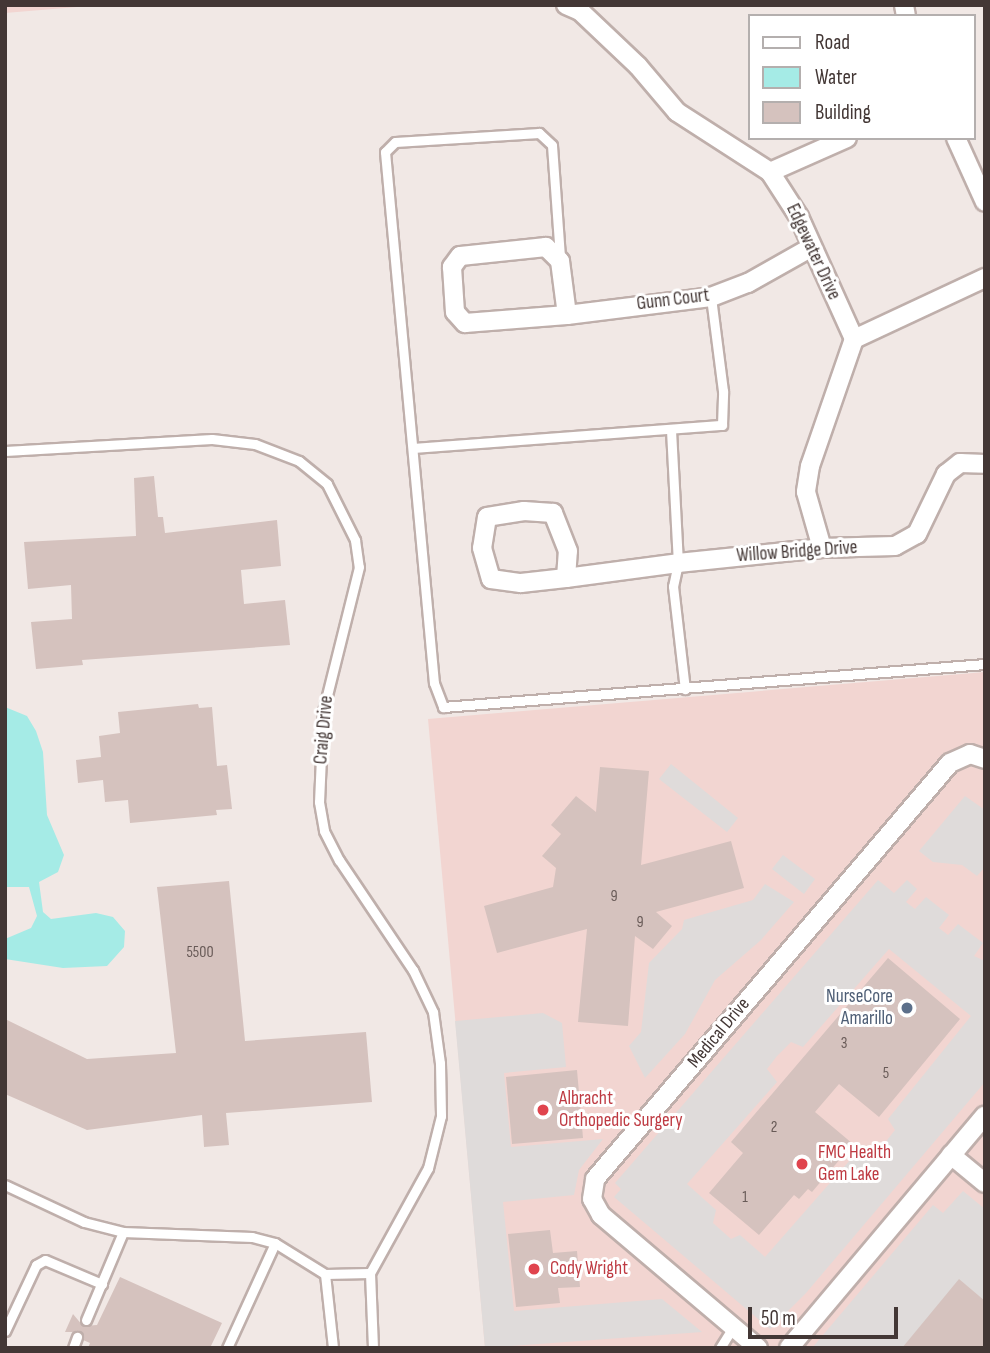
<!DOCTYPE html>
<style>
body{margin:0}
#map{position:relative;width:990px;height:1353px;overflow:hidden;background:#f1e8e5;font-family:"Sofia Sans Condensed",sans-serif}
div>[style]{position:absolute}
.commercial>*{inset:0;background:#f2d5d1}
.parking>*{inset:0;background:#dfdbda}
.water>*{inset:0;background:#a5ebe6}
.building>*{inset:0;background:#d5c2be}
.roads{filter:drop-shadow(2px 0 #bfafab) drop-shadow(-2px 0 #bfafab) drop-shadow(0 2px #bfafab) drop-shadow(0 -2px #bfafab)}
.lane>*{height:9px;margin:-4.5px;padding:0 4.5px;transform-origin:4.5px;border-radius:4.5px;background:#fff}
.street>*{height:18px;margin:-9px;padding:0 9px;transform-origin:9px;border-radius:9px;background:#fff}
.dots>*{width:19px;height:19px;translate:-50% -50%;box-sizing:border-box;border:4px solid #fff;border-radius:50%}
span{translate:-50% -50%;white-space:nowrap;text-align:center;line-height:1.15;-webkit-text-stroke:6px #fff;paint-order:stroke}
.number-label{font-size:16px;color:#685a57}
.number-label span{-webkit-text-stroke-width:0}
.street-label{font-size:19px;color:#433735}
.service-label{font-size:19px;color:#4e5e75}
.right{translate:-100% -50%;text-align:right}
.health-label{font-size:19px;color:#be3a42}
.left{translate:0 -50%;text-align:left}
.frame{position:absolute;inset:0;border:7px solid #433735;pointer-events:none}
.legend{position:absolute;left:748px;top:14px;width:228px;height:126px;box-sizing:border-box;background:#fff;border:2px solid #b4afae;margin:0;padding:9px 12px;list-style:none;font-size:21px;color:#433735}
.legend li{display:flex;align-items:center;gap:14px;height:35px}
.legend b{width:35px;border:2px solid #b4afae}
.scale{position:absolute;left:748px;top:1307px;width:150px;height:32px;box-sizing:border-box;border:4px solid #433735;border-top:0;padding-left:9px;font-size:21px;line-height:24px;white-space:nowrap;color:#433735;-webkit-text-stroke:5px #fff;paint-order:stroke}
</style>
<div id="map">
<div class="commercial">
<i style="clip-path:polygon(5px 5px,101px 5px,5px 13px)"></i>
<i style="clip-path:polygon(985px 672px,985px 1348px,485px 1348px,428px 719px)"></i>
</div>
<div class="parking">
<i style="clip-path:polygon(671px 764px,738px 818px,727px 832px,659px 779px)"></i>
<i style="clip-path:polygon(965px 796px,985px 810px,985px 867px,977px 876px,962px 865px,933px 862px,919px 851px)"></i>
<i style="clip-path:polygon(783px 855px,815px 879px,804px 894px,772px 869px)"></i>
<i style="clip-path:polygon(evenodd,878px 880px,894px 893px,907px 880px,917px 889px,906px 902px,915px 909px,926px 897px,949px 915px,939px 928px,948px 935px,958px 924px,983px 943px,974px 956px,985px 961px,985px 1082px,806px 1293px,770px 1329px,614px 1197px,621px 1189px,615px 1183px,878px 880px,889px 949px,971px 1016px,888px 1119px,895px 1130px,884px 1144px,871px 1158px,858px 1151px,765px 1257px,740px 1235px,731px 1239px,713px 1223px,716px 1210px,687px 1184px,777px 1082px,767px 1069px,777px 1056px,791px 1042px,803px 1047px,889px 949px)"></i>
<i style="clip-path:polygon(765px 884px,794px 902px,761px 940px,715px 980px,685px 1034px,645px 1078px,629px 1046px,641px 1032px,649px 963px,682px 929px,684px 920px,753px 900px)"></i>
<i style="clip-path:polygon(543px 1013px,562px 1023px,566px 1067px,504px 1073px,511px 1147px,603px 1139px,579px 1170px,574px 1195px,503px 1202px,514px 1311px,662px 1299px,702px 1332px,485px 1348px,455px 1021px)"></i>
<i style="clip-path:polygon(963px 1191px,985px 1209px,985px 1348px,812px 1348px,933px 1205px,943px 1213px)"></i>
</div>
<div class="water">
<i style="clip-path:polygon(5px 707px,27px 716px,36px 731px,43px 752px,47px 815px,64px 855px,58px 872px,39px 882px,43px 912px,51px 919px,96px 913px,113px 917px,125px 931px,124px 947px,107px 966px,63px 968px,5px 959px,5px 939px,31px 928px,37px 916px,29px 887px,5px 887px)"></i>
</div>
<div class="building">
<i style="clip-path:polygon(154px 476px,158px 517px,163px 517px,165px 533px,277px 520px,281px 566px,241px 570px,244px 604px,285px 600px,290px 645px,82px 660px,83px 665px,36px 669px,31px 622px,72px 619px,71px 585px,28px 589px,24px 542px,136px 536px,134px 478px)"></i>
<i style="clip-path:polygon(198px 704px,199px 708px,212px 707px,217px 766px,227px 765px,232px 809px,216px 810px,217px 815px,130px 823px,128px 800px,105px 802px,103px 780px,78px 783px,76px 760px,101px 757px,99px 736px,120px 733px,118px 712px)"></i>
<i style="clip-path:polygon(600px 767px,649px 771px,641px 865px,731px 841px,744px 888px,656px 912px,672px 926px,653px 949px,635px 936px,628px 1026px,578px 1022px,587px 929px,497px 953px,484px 906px,553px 887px,556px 868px,542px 856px,561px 834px,551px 825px,576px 796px,596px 812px)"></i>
<i style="clip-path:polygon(229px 881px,245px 1041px,366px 1032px,372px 1102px,226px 1113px,229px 1145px,204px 1147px,202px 1115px,87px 1130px,5px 1094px,5px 1019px,87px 1059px,176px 1053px,157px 887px)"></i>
<i style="clip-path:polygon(888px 958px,960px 1019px,879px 1117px,839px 1084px,815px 1112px,853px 1144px,812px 1192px,808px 1189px,799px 1199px,794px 1195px,759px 1235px,709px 1193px,743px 1153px,731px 1142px)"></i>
<i style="clip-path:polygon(577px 1070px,583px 1138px,512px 1144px,506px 1077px)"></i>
<i style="clip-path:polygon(550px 1230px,553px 1253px,577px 1251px,580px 1287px,558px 1288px,560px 1303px,516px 1307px,508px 1234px)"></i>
<i style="clip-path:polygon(120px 1277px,222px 1323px,210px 1348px,88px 1348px,90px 1343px,83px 1340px,82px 1332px,65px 1332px,73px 1314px,83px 1326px,97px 1325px)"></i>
<i style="clip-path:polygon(959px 1279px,985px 1301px,985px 1348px,902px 1348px)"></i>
</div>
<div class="roads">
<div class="lane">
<i style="left:560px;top:257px;width:112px;rotate:-94.1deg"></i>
<i style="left:552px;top:145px;width:18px;rotate:-137deg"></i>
<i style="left:539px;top:133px;width:144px;rotate:176.4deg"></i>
<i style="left:395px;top:142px;width:14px;rotate:135deg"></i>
<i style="left:385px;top:152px;width:533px;rotate:84.73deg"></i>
<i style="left:434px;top:683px;width:26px;rotate:69deg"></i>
<i style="left:443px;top:707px;width:544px;rotate:-4.54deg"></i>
<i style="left:671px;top:430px;width:133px;rotate:87deg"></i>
<i style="left:678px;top:563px;width:24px;rotate:102deg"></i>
<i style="left:673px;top:586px;width:104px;rotate:83.4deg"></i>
<i style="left:414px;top:448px;width:309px;rotate:-4.3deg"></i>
<i style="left:722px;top:425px;width:34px;rotate:-88deg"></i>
<i style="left:723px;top:391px;width:95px;rotate:-97.3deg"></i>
<i style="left:5px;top:451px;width:207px;rotate:-3.3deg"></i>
<i style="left:212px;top:439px;width:43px;rotate:6.6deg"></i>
<i style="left:255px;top:444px;width:47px;rotate:21.1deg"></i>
<i style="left:299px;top:461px;width:36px;rotate:39deg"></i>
<i style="left:327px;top:484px;width:63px;rotate:63.4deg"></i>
<i style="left:355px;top:540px;width:27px;rotate:82deg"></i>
<i style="left:359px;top:567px;width:148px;rotate:104deg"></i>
<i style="left:323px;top:711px;width:91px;rotate:92.5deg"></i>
<i style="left:319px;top:802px;width:29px;rotate:80deg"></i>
<i style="left:324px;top:831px;width:33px;rotate:63deg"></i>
<i style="left:339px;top:860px;width:133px;rotate:56.1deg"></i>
<i style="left:413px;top:970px;width:47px;rotate:64.5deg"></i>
<i style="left:433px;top:1012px;width:51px;rotate:82.2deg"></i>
<i style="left:440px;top:1063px;width:53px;rotate:88.9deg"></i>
<i style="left:441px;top:1116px;width:54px;rotate:104deg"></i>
<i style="left:428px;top:1168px;width:120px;rotate:118.9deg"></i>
<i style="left:370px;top:1273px;width:75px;rotate:87.7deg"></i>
<i style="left:5px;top:1185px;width:87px;rotate:25.1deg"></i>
<i style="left:84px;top:1222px;width:40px;rotate:14.4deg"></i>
<i style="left:123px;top:1232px;width:129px;rotate:2.2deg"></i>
<i style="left:252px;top:1237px;width:24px;rotate:15deg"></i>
<i style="left:275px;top:1243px;width:59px;rotate:31.8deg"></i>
<i style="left:325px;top:1274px;width:45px;rotate:-1.3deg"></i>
<i style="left:325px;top:1274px;width:74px;rotate:83.8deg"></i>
<i style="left:86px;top:1320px;width:95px;rotate:-67.2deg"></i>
<i style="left:5px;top:1331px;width:73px;rotate:-64.8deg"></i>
<i style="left:36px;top:1265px;width:10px;rotate:-29deg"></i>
<i style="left:45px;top:1260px;width:62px;rotate:22.8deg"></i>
<i style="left:73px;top:1348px;width:12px;rotate:-70deg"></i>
<i style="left:227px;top:1348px;width:115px;rotate:-65.4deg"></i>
<i style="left:720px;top:1348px;width:25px;rotate:-58deg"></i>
</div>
<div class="street">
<i style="left:566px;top:5px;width:15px;rotate:23deg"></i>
<i style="left:580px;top:11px;width:80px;rotate:43.5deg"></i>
<i style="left:638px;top:66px;width:60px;rotate:49.7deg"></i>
<i style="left:677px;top:112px;width:111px;rotate:32.8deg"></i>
<i style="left:770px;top:172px;width:54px;rotate:57.2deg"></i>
<i style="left:799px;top:217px;width:134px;rotate:65.7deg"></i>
<i style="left:854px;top:339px;width:134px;rotate:109.1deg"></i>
<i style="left:810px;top:466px;width:26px;rotate:99deg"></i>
<i style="left:806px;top:492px;width:58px;rotate:74.1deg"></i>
<i style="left:904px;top:5px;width:11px;rotate:80deg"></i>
<i style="left:956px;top:138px;width:70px;rotate:65.6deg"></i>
<i style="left:770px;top:172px;width:84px;rotate:-23.8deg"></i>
<i style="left:567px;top:315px;width:54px;rotate:-97.4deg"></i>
<i style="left:560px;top:261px;width:20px;rotate:-135deg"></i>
<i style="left:546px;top:247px;width:86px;rotate:174deg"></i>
<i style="left:460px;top:256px;width:14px;rotate:126deg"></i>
<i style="left:452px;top:267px;width:45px;rotate:86.2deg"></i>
<i style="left:455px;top:312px;width:15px;rotate:48deg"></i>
<i style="left:465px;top:323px;width:102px;rotate:-4.5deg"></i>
<i style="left:567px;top:315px;width:145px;rotate:-7.1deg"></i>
<i style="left:711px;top:297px;width:40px;rotate:-21deg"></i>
<i style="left:748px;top:283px;width:71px;rotate:-29.4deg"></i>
<i style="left:854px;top:339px;width:145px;rotate:-25deg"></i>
<i style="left:566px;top:578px;width:27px;rotate:-86deg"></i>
<i style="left:568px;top:551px;width:41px;rotate:-111.5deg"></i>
<i style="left:553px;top:513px;width:29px;rotate:-176deg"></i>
<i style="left:524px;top:511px;width:37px;rotate:171deg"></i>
<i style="left:487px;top:517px;width:31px;rotate:99deg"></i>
<i style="left:482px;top:548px;width:32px;rotate:74deg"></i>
<i style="left:491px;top:579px;width:30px;rotate:8deg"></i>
<i style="left:521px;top:583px;width:45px;rotate:-6.3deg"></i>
<i style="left:566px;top:578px;width:113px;rotate:-7.6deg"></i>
<i style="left:678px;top:563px;width:145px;rotate:-5.9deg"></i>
<i style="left:822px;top:548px;width:73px;rotate:-1.6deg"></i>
<i style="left:895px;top:546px;width:25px;rotate:-29deg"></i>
<i style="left:917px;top:534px;width:67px;rotate:-64.2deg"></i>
<i style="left:946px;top:474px;width:18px;rotate:-38deg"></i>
<i style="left:960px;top:463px;width:25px;rotate:2deg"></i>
<i style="left:951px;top:1155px;width:44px;rotate:39.5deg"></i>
<i style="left:758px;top:1348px;width:206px;rotate:-139.7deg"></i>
<i style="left:601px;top:1215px;width:18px;rotate:-119deg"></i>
<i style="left:592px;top:1199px;width:20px;rotate:-81deg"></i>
<i style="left:595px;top:1179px;width:547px;rotate:-49.52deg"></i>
<i style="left:950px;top:763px;width:22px;rotate:-24deg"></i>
<i style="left:970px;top:754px;width:16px;rotate:18deg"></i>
<i style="left:789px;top:1348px;width:304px;rotate:-49.9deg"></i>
</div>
</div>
<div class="dots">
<i style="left:907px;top:1008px;background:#5c6f8a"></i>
<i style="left:543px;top:1110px;background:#e0444e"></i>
<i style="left:802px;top:1164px;background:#e0444e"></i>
<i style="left:534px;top:1269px;background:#e0444e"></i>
</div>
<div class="number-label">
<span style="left:614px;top:897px">9</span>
<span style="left:640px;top:923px">9</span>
<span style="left:200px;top:953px">5500</span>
<span style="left:844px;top:1044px">3</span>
<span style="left:886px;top:1074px">5</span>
<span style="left:774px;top:1128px">2</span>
<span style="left:745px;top:1198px">1</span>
</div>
<div class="street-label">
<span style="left:813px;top:252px;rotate:65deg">Edgewater Drive</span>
<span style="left:673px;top:300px;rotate:-7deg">Gunn Court</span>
<span style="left:797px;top:552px;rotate:-4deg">Willow Bridge Drive</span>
<span style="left:324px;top:730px;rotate:-85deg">Craig Drive</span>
<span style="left:719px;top:1033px;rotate:-50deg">Medical Drive</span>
</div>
<div class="service-label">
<span class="right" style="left:893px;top:1008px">NurseCore<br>Amarillo</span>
</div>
<div class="health-label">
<span class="left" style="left:559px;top:1110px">Albracht<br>Orthopedic Surgery</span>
<span class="left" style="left:818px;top:1164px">FMC Health<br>Gem Lake</span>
<span class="left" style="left:550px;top:1269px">Cody Wright</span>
</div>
<div class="frame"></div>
<ul class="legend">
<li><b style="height:9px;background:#fff"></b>Road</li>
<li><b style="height:19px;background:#a5ebe6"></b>Water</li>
<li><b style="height:19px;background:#d5c2be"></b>Building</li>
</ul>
<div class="scale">50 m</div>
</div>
